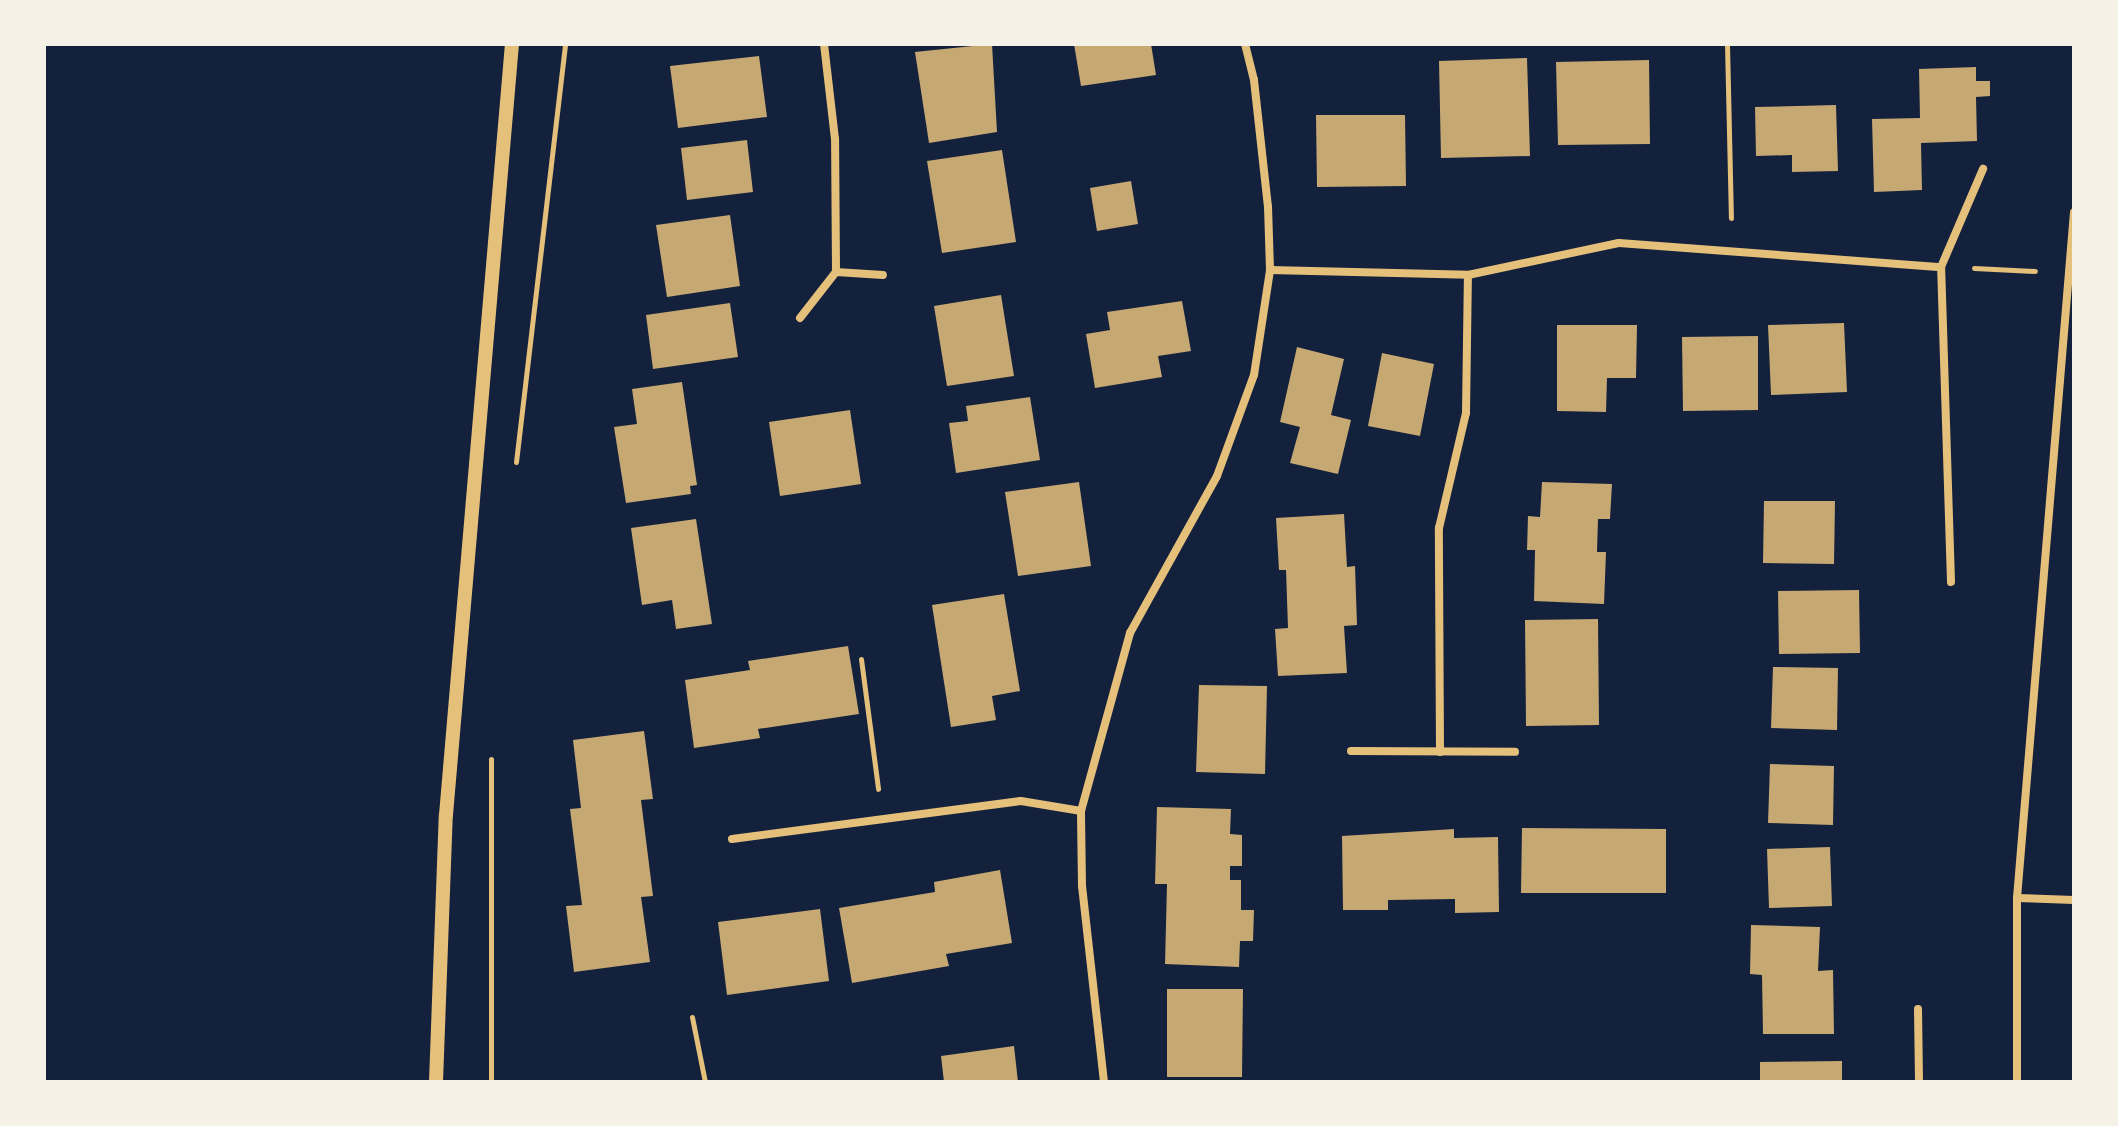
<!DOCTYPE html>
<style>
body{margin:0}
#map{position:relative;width:2118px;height:1126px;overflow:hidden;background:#14213d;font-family:"Sofia Sans Condensed",sans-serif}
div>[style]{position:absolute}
.building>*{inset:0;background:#c6a872}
.path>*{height:5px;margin:-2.5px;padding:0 2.5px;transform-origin:2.5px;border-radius:2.5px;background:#e5c07b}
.minor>*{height:8px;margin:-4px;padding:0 4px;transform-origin:4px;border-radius:4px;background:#e5c07b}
.tertiary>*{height:14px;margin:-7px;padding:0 7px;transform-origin:7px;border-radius:7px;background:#e5c07b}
span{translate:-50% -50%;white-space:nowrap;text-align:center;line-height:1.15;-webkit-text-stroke:6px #f6f1e7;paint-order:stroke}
.frame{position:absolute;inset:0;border:46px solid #f6f1e7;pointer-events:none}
</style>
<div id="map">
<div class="building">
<i style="clip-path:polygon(992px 44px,997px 132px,929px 143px,915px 52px)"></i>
<i style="clip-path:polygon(1074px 44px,1151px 44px,1156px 75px,1081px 86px)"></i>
<i style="clip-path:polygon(759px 56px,767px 117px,678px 128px,670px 66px)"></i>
<i style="clip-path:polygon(1527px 58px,1530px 156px,1441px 158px,1439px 61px)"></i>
<i style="clip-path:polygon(1649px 60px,1650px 144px,1558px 145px,1556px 62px)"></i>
<i style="clip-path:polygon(1976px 67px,1976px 81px,1990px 81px,1990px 96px,1976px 97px,1977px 141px,1921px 143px,1922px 190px,1874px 192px,1872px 119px,1920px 118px,1919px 69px)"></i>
<i style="clip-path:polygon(1836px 105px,1838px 171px,1792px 172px,1792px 155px,1756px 156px,1755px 107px)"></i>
<i style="clip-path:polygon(1316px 115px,1405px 115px,1406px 186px,1317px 187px)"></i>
<i style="clip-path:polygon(747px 140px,753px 192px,687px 200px,681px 148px)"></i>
<i style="clip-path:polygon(1002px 150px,1016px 242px,942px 253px,927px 161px)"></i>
<i style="clip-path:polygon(1131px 181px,1138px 224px,1097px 231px,1090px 188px)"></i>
<i style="clip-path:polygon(730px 215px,740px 286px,667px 297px,656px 225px)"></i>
<i style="clip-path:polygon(1001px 295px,1014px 376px,947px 386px,934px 306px)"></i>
<i style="clip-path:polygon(1182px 301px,1191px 351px,1158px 356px,1162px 377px,1095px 388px,1086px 334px,1110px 330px,1107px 312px)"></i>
<i style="clip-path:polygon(730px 303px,738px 357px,653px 369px,646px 315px)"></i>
<i style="clip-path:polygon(1844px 323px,1847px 392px,1771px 395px,1768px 325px)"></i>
<i style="clip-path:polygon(1557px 325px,1637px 325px,1636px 378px,1607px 378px,1606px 412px,1557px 411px)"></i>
<i style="clip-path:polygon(1758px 336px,1758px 410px,1683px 411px,1682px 337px)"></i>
<i style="clip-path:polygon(1297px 347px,1344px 359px,1331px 415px,1351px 420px,1338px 474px,1290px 463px,1300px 427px,1280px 422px)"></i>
<i style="clip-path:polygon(1382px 353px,1434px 364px,1420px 436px,1368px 426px)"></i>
<i style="clip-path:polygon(682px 382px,697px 485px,690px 486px,691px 494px,626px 503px,614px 427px,637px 424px,632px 389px)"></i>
<i style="clip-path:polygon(1030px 397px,1040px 460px,956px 473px,949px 423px,968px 421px,966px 406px)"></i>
<i style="clip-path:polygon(850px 410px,861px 484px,780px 496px,769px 422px)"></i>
<i style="clip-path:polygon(1079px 482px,1091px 566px,1018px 576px,1005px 492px)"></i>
<i style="clip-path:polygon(1542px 482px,1612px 484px,1610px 519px,1598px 519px,1597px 552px,1606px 552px,1604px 604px,1534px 601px,1535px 550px,1527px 550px,1528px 516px,1540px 517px)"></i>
<i style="clip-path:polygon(1764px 501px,1835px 501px,1834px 564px,1763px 563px)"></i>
<i style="clip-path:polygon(1344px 514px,1347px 567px,1355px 566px,1357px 625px,1344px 626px,1347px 673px,1278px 676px,1275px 629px,1288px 628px,1286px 570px,1279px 570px,1276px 518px)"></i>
<i style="clip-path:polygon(696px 519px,712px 624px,676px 629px,672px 600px,642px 605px,631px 528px)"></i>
<i style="clip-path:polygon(1859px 590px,1860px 653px,1779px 654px,1778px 591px)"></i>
<i style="clip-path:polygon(1004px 594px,1020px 691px,992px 696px,996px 720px,951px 727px,932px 605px)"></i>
<i style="clip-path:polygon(1598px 619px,1599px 725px,1526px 726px,1525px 620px)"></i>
<i style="clip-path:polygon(848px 646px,859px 714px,758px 729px,760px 738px,694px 748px,685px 680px,750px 670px,748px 661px)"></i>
<i style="clip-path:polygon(1773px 667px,1838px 668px,1837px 730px,1771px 728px)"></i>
<i style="clip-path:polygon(1199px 685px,1267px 686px,1265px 774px,1196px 772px)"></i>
<i style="clip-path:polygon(644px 731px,653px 799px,641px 800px,653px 896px,641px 897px,650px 962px,574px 972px,566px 906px,582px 905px,570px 809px,581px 808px,573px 740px)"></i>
<i style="clip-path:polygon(1770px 764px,1834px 766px,1833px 825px,1768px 823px)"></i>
<i style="clip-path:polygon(1157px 807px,1231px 809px,1230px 834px,1242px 835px,1242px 866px,1230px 866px,1230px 880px,1241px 880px,1241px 910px,1254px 910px,1253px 941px,1240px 941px,1239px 967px,1165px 964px,1167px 884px,1155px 884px)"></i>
<i style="clip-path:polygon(1522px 828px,1666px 829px,1666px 893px,1521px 893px)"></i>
<i style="clip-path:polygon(1454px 829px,1454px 838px,1498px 837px,1499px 912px,1455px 913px,1455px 899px,1388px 900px,1388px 910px,1343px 910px,1342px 836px)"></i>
<i style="clip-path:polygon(1830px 847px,1832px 906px,1769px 908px,1767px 849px)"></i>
<i style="clip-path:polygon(1000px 870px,1012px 943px,946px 954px,949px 966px,852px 983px,839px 908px,935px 892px,934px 882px)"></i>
<i style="clip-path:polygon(820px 909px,829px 981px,727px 995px,718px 922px)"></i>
<i style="clip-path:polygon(1751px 925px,1820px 927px,1818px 971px,1833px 970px,1834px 1034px,1763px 1034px,1762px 975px,1750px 974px)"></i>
<i style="clip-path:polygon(1167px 989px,1243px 989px,1242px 1077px,1167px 1077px)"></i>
<i style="clip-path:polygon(1014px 1046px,1018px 1082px,944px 1082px,941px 1056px)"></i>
<i style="clip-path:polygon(1842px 1061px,1842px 1082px,1760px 1082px,1760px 1062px)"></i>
</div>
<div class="path">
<i style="left:1727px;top:44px;width:174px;rotate:88.7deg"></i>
<i style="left:1974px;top:268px;width:61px;rotate:2.8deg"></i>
<i style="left:516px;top:462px;width:421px;rotate:-83.3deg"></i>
<i style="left:861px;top:659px;width:131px;rotate:82.5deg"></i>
<i style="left:491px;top:759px;width:323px;rotate:90deg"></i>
<i style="left:692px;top:1017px;width:66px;rotate:78.7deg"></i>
</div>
<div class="minor">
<i style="left:1270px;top:270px;width:198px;rotate:1.4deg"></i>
<i style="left:1468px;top:275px;width:154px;rotate:-12deg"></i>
<i style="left:1619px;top:243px;width:323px;rotate:4.3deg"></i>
<i style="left:836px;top:272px;width:47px;rotate:3.7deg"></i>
<i style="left:800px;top:318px;width:58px;rotate:-52deg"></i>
<i style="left:836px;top:272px;width:133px;rotate:-90.4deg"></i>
<i style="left:835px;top:139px;width:96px;rotate:-96.6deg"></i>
<i style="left:1951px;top:582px;width:315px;rotate:-91.8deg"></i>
<i style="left:1941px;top:267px;width:107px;rotate:-66.8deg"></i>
<i style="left:1351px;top:751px;width:164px;rotate:0.3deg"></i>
<i style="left:1440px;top:752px;width:224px;rotate:-90.3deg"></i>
<i style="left:1439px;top:528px;width:118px;rotate:-76.8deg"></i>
<i style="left:1466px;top:413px;width:138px;rotate:-89.2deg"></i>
<i style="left:732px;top:839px;width:291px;rotate:-7.5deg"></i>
<i style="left:1021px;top:801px;width:61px;rotate:9.5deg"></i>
<i style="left:2017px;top:898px;width:57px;rotate:2deg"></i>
<i style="left:1918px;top:1009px;width:73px;rotate:89.2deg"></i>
<i style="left:1104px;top:1082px;width:197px;rotate:-96.4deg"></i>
<i style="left:1082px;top:886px;width:75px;rotate:-90.8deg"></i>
<i style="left:1081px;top:811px;width:185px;rotate:-74.6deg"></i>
<i style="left:1130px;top:633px;width:179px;rotate:-61deg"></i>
<i style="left:1217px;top:476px;width:108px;rotate:-69.9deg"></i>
<i style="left:1254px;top:375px;width:106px;rotate:-81.3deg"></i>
<i style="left:1270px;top:270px;width:63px;rotate:-91.8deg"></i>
<i style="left:1268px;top:207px;width:128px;rotate:-96.3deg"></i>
<i style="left:1254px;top:80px;width:37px;rotate:-104deg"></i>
<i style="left:2017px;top:1082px;width:184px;rotate:-90deg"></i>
<i style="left:2017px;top:898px;width:688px;rotate:-85.25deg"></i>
</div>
<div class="tertiary">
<i style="left:436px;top:1082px;width:267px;rotate:-87.9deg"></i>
<i style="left:446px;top:815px;width:774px;rotate:-85.11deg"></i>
</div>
<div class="frame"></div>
</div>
